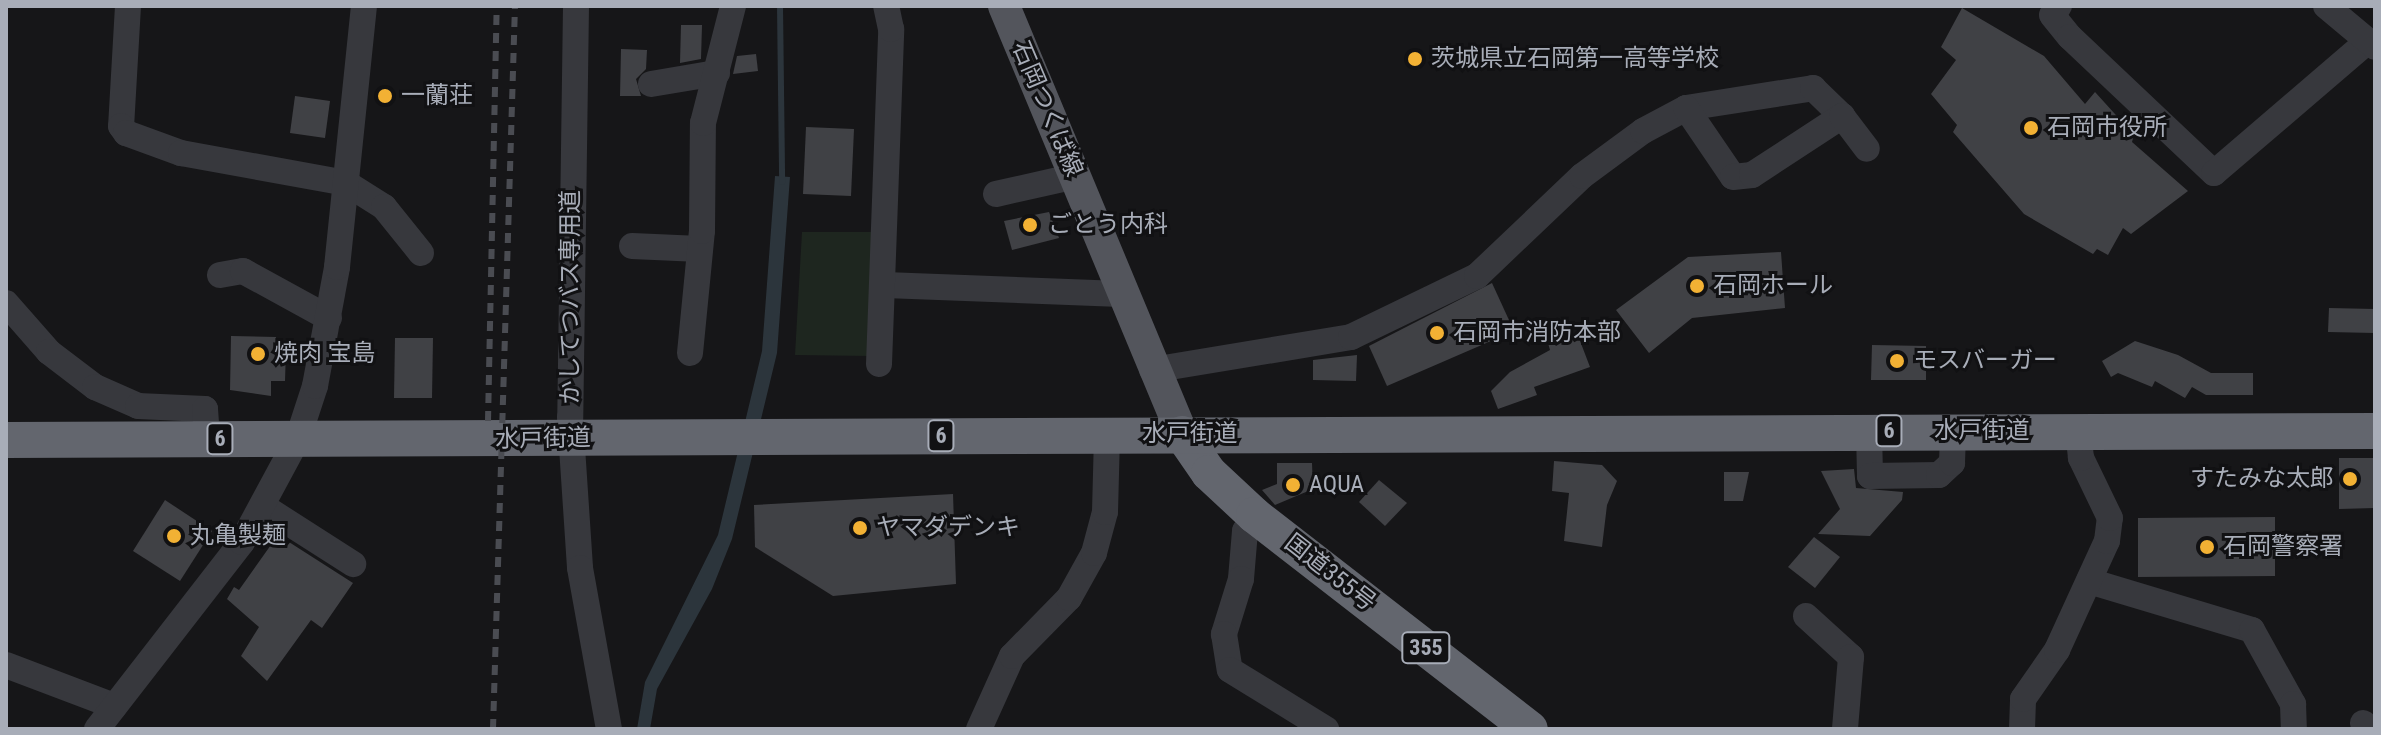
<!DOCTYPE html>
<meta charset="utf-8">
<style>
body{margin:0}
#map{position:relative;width:2381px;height:735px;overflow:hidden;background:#161618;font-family:"Roboto Condensed","Noto Sans JP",sans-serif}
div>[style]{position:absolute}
.green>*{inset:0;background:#1e261f}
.water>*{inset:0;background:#2c353c}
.stream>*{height:6px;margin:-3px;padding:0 3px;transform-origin:3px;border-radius:3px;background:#2c353c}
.building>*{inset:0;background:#404145}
.minor>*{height:26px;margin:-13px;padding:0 13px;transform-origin:13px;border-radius:13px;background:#37383d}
.major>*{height:32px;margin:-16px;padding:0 16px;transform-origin:16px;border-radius:16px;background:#53555c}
.highway>*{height:36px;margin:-18px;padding:0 18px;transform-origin:18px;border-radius:18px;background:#63666e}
.rail>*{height:6px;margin-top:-3px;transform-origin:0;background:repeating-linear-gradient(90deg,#4a4c52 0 10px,transparent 0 18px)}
.dots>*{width:22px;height:22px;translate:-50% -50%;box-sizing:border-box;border:4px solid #111113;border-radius:50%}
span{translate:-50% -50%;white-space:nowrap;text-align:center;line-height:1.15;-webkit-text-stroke:6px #111113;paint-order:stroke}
.shield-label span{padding:2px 6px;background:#111113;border:2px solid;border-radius:6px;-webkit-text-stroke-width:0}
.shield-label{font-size:22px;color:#a8adb8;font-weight:700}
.poi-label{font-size:24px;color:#a8adb8}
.left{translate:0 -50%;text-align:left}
.right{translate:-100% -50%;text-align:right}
.street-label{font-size:24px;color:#a8adb8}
.frame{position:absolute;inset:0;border:8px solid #a8adb8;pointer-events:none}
</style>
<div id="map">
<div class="green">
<i style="clip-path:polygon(802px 232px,874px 232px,870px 356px,795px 355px)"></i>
</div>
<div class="water">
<i style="clip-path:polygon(775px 176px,790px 177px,777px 353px,732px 539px,712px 589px,657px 689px,650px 729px,637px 729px,645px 682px,718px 535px,762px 351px)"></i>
</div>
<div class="stream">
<i style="left:780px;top:6px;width:176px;rotate:89.3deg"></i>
</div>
<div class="building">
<i style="clip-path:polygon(1962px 8px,2044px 56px,2085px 104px,2095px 92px,2134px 135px,2132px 142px,2188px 191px,2131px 234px,2123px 228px,2108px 255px,2097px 249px,2093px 254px,2024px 214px,1953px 132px,1957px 125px,1931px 94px,1956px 60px,1941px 47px)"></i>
<i style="clip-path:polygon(681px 25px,702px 25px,701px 59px,680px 63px)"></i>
<i style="clip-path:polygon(621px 49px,647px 50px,646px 69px,636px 79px,641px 96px,620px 96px)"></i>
<i style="clip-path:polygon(756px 54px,758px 71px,733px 74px,737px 56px)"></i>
<i style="clip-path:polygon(295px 96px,330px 101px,325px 138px,290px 133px)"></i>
<i style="clip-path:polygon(806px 127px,854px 129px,851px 196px,803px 194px)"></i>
<i style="clip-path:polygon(1049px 212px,1059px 238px,1012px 250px,1004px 221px)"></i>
<i style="clip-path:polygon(1781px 252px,1785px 308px,1692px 318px,1649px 353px,1616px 310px,1688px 257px)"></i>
<i style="clip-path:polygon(1492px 283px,1514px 331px,1387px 386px,1369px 346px)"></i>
<i style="clip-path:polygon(2329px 308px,2375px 309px,2375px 333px,2328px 332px)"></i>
<i style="clip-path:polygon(1577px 333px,1590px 367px,1534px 387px,1537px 395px,1498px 409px,1491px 391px,1510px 372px,1550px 350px,1548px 343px)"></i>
<i style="clip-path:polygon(231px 336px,276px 337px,275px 350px,286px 350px,285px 381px,271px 381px,271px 396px,230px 390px)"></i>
<i style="clip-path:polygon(395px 338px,433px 338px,432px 398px,394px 398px)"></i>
<i style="clip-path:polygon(2135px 341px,2178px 355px,2211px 373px,2253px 373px,2253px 395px,2206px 395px,2192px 387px,2185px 398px,2155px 381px,2152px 387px,2118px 373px,2111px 377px,2102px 361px)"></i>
<i style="clip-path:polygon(1872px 345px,1926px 346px,1926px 380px,1871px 380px)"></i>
<i style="clip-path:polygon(1357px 355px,1356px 381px,1313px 380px,1313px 360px)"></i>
<i style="clip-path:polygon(2339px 458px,2375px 458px,2375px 508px,2339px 509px)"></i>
<i style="clip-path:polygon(1554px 461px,1602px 465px,1617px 481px,1607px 505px,1602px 547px,1564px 541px,1569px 493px,1552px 491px)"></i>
<i style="clip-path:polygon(1277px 463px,1312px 463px,1313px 489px,1275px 505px,1262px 490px,1277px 484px)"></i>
<i style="clip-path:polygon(1854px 469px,1856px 488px,1903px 492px,1902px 500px,1870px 536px,1818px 534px,1840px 509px,1821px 471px)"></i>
<i style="clip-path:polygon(1724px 472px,1749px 472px,1743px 501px,1724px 501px)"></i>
<i style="clip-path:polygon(1379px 480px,1407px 503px,1385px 526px,1359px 502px)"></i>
<i style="clip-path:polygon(953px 494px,956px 584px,833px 596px,755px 547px,754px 505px)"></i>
<i style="clip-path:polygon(165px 500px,212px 531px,180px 581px,133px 551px)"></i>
<i style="clip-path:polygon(2275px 517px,2275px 576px,2138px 577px,2138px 518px)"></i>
<i style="clip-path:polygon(278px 535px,353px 583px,322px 628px,311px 620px,267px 681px,241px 656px,259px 627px,227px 599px,234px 587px,239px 590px)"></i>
<i style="clip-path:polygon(1814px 537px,1840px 557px,1815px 588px,1788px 567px)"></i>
</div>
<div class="minor">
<i style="left:128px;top:6px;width:120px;rotate:93.3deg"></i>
<i style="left:121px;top:126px;width:9px;rotate:54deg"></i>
<i style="left:126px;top:133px;width:59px;rotate:20deg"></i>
<i style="left:181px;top:153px;width:168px;rotate:10.3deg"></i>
<i style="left:346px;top:183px;width:45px;rotate:32.3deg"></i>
<i style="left:384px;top:207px;width:59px;rotate:51.2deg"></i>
<i style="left:576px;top:6px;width:411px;rotate:90.8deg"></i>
<i style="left:570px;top:417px;width:151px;rotate:86.2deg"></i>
<i style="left:580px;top:568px;width:164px;rotate:79.8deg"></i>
<i style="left:2059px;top:6px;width:11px;rotate:128deg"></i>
<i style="left:2052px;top:15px;width:28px;rotate:51deg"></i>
<i style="left:2070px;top:37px;width:198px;rotate:43.4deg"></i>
<i style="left:2214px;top:173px;width:203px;rotate:-40.6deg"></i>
<i style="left:2326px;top:6px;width:64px;rotate:39.9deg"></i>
<i style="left:651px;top:84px;width:67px;rotate:-9.5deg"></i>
<i style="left:1686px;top:108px;width:129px;rotate:-8.9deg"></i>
<i style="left:1813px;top:88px;width:40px;rotate:44deg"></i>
<i style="left:996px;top:194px;width:82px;rotate:-12.7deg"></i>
<i style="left:632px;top:246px;width:68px;rotate:2.5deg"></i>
<i style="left:220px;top:275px;width:23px;rotate:-10deg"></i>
<i style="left:243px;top:271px;width:98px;rotate:28.7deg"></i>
<i style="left:885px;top:285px;width:236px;rotate:2.2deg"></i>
<i style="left:6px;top:303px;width:65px;rotate:48.7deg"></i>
<i style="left:49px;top:352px;width:58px;rotate:37.3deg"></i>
<i style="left:95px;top:387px;width:47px;rotate:23.8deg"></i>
<i style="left:138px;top:406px;width:67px;rotate:2.6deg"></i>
<i style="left:205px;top:409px;width:30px;rotate:86deg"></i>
<i style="left:690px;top:353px;width:123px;rotate:-84.4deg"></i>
<i style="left:702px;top:231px;width:108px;rotate:-89.5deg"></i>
<i style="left:703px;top:123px;width:121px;rotate:-75.6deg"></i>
<i style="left:879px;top:364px;width:335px;rotate:-87.9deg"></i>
<i style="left:891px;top:29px;width:24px;rotate:-102deg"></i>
<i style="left:1152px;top:370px;width:202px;rotate:-9.4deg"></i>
<i style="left:1351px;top:337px;width:140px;rotate:-25.8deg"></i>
<i style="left:1477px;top:276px;width:145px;rotate:-43.6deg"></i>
<i style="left:1582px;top:176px;width:76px;rotate:-36.4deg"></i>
<i style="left:1643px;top:131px;width:49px;rotate:-28.1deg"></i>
<i style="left:1686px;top:108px;width:83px;rotate:55.7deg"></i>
<i style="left:1733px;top:177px;width:19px;rotate:-6deg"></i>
<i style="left:1752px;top:175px;width:108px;rotate:-33.2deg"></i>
<i style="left:1842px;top:116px;width:41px;rotate:52.9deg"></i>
<i style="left:1869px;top:431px;width:45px;rotate:88.7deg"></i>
<i style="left:1870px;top:476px;width:69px;rotate:-0.8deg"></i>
<i style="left:1939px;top:475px;width:18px;rotate:-43deg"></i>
<i style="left:1952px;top:463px;width:32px;rotate:-88deg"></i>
<i style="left:264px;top:507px;width:106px;rotate:32.6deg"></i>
<i style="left:1254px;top:515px;width:18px;rotate:119deg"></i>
<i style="left:1245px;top:531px;width:48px;rotate:94.8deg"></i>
<i style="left:1241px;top:579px;width:58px;rotate:107.2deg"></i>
<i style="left:1224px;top:634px;width:36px;rotate:81deg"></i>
<i style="left:1230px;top:670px;width:113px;rotate:31.6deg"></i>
<i style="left:2089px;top:581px;width:170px;rotate:16.7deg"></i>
<i style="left:2252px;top:630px;width:85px;rotate:61deg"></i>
<i style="left:2293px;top:704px;width:25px;rotate:88deg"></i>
<i style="left:1806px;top:616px;width:61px;rotate:42.3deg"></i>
<i style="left:1851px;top:657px;width:72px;rotate:94.8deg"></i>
<i style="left:6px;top:665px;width:116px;rotate:20.8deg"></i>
<i style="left:2363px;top:723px;width:10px;rotate:37deg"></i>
<i style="left:97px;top:729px;width:237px;rotate:-52.2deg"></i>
<i style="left:242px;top:542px;width:118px;rotate:-61.7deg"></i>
<i style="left:298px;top:438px;width:55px;rotate:-71.9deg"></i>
<i style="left:315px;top:386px;width:121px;rotate:-79.5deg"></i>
<i style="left:337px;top:267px;width:262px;rotate:-84.1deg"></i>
<i style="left:979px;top:729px;width:80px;rotate:-65.7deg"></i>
<i style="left:1012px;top:656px;width:81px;rotate:-45.5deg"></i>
<i style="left:1069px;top:598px;width:51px;rotate:-60.9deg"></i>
<i style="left:1094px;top:553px;width:42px;rotate:-75deg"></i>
<i style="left:1105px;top:512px;width:77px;rotate:-88.5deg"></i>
<i style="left:2022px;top:729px;width:30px;rotate:-88deg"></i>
<i style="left:2023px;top:699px;width:60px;rotate:-55.2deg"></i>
<i style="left:2057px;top:650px;width:120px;rotate:-65.4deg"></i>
<i style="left:2107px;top:541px;width:23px;rotate:-83deg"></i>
<i style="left:2110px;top:518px;width:67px;rotate:-115.8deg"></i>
<i style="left:2081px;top:458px;width:27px;rotate:-96deg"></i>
</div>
<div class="major">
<i style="left:1004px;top:6px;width:464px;rotate:67.4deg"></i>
</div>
<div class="highway">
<i style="left:1182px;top:434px;width:47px;rotate:55.3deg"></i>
<i style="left:1209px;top:473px;width:62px;rotate:43deg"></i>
<i style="left:1254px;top:515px;width:349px;rotate:37.8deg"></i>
<i style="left:6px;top:440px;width:2369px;rotate:-0.22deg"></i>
</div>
<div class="rail">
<i style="left:488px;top:421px;width:415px;rotate:-88.8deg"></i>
<i style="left:493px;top:729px;width:723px;rotate:-88.26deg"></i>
</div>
<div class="dots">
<i style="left:1415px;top:59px;background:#f2b134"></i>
<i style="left:385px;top:96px;background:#f2b134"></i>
<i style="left:2031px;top:128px;background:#f2b134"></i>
<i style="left:1030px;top:225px;background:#f2b134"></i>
<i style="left:1697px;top:286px;background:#f2b134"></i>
<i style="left:1437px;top:333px;background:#f2b134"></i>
<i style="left:258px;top:354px;background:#f2b134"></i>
<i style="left:1897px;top:361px;background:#f2b134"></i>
<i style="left:2350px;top:479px;background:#f2b134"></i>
<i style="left:1293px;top:485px;background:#f2b134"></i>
<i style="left:860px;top:528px;background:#f2b134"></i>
<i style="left:174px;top:536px;background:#f2b134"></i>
<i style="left:2207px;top:547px;background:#f2b134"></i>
</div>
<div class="shield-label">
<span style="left:1889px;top:431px">6</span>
<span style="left:941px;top:436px">6</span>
<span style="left:220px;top:439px">6</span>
<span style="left:1426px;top:648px">355</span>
</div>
<div class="poi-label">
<span class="left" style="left:1431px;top:59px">茨城県立石岡第一高等学校</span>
<span class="left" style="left:401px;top:96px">一蘭荘</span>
<span class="left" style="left:2047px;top:128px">石岡市役所</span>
<span class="left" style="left:1048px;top:225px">ごとう内科</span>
<span class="left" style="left:1713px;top:286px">石岡ホール</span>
<span class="left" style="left:1453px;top:333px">石岡市消防本部</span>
<span class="left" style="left:274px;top:354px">焼肉 宝島</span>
<span class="left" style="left:1913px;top:361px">モスバーガー</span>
<span class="right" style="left:2334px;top:479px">すたみな太郎</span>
<span class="left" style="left:1309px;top:485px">AQUA</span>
<span class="left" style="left:876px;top:528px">ヤマダデンキ</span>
<span class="left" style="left:190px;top:536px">丸亀製麺</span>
<span class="left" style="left:2223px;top:547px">石岡警察署</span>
</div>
<div class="street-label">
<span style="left:1047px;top:109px;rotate:67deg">石岡つくば線</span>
<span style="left:571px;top:297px;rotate:-90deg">かしてつバス専用道</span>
<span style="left:1982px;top:431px">水戸街道</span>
<span style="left:1190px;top:434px">水戸街道</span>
<span style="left:543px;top:439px;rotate:-1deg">水戸街道</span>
<span style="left:1330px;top:573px;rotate:38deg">国道355号</span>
</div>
<div class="frame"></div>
</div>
